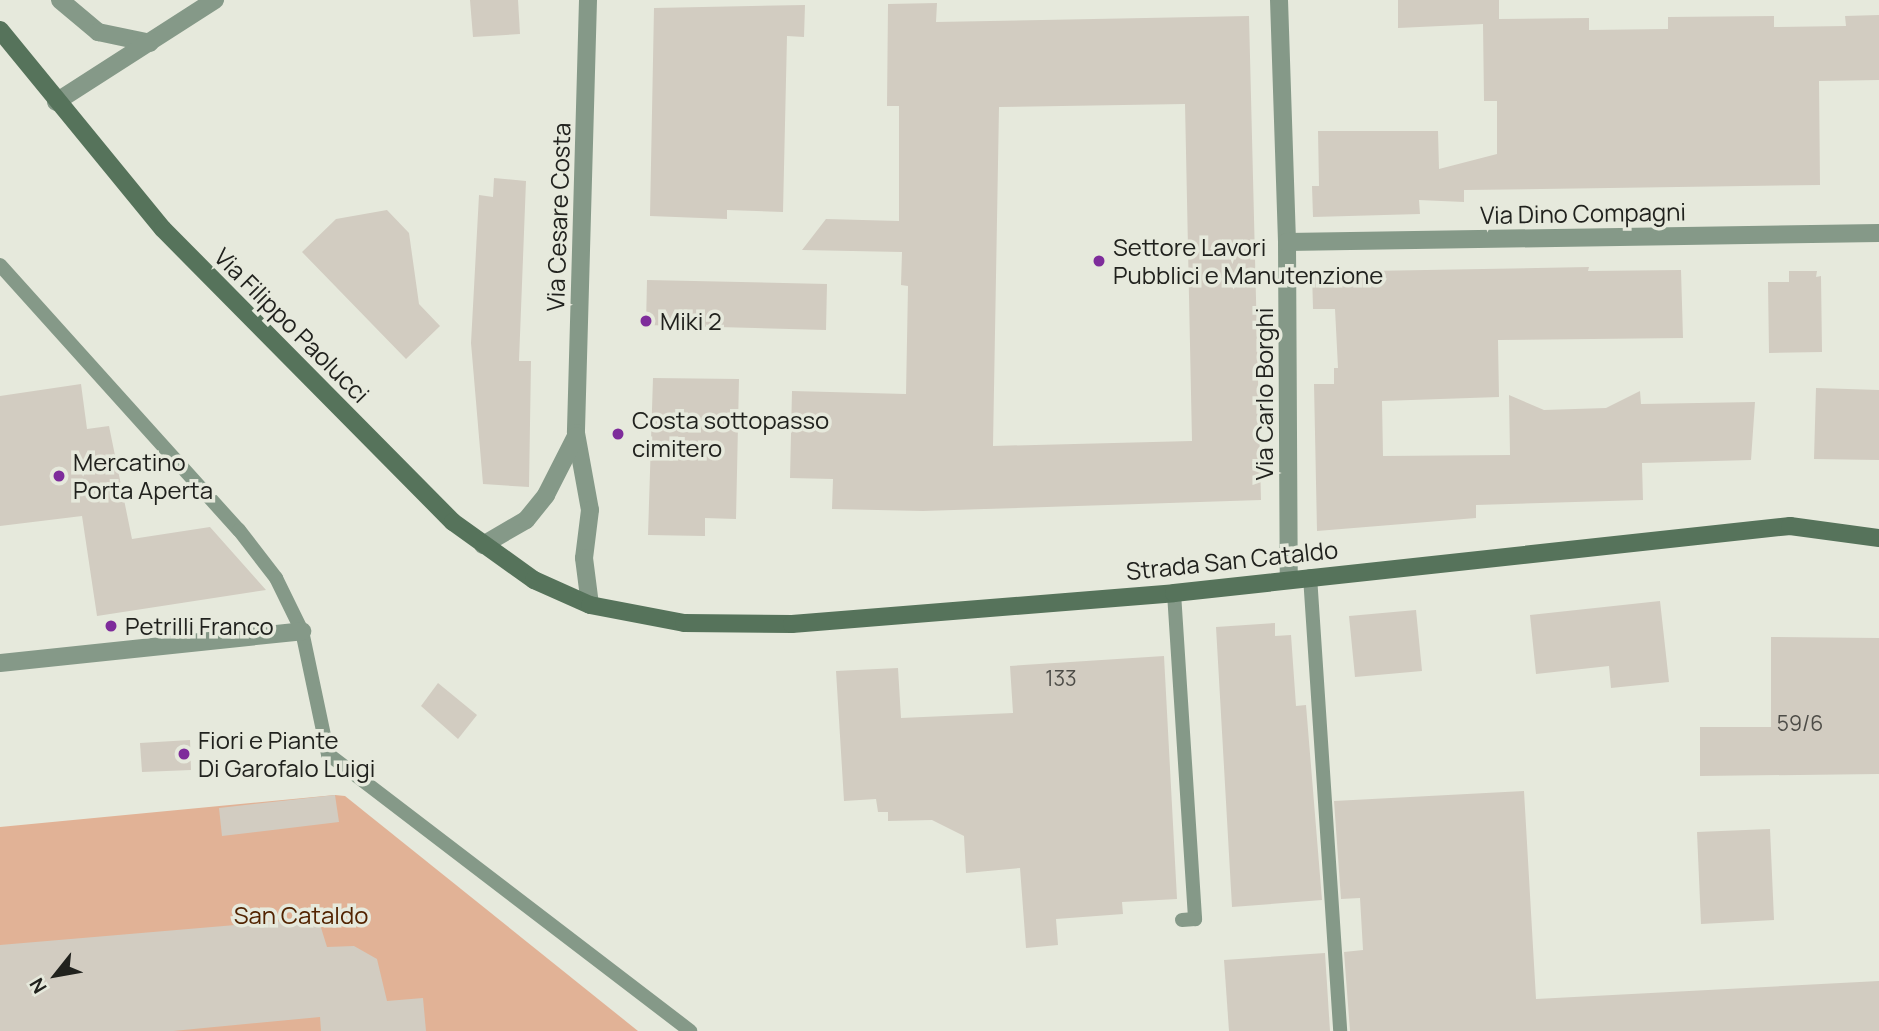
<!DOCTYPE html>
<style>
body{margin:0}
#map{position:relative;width:1879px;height:1031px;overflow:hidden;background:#e6e9dc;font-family:Manrope,sans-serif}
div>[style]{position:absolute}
.green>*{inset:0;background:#e1b296}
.building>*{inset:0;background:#d2ccc1}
.lane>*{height:14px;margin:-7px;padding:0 7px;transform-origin:7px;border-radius:7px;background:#859988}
.street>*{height:18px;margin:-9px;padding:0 9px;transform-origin:9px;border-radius:9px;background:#859988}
.secondary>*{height:18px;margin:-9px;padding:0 9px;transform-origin:9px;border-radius:9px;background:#56735b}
.dots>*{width:19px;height:19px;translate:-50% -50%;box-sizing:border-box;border:4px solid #e6e9dc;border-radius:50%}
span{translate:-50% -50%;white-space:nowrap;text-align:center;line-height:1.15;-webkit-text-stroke:7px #e6e9dc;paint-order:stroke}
.number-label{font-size:21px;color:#4d4c47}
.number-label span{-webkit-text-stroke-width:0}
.street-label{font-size:24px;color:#21221e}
.poi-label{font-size:24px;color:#21221e}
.left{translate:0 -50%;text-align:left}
.park-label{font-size:24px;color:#522300}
.north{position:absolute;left:21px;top:940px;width:70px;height:70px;-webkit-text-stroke:5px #e6e9dc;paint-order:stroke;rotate:239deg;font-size:19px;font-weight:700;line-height:28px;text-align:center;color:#21221e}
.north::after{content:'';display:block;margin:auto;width:24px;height:32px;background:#21221e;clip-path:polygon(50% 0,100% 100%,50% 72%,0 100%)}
</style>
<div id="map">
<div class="green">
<i style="clip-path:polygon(335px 795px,345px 796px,638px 1031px,0 1031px,0 827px)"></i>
</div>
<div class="building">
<i style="clip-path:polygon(470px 0,518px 0,520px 34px,473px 37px)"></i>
<i style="clip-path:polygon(1398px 0,1499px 0,1499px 19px,1589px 18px,1589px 30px,1668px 29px,1668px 17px,1774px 16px,1774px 27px,1846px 26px,1845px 16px,1879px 15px,1879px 80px,1819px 81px,1820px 185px,1464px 190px,1464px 202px,1419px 200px,1420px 214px,1313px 217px,1312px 186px,1319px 186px,1318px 131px,1438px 131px,1439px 169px,1497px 154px,1497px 101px,1484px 101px,1483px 24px,1398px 28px)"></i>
<i style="clip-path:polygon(evenodd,937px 3px,936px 22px,1249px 16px,1261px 500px,923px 511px,832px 509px,833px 479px,790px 478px,792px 391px,906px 394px,908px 286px,901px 285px,902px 252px,802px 250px,826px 219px,899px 221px,899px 106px,887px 106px,888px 4px,937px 3px,1185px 104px,1192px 441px,993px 446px,999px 107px,1185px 104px)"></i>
<i style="clip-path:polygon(805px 5px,804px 37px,787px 36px,783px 212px,727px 210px,727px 219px,650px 216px,654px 8px)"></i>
<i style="clip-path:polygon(494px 178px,526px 181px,519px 361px,531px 361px,529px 487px,483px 484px,471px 343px,479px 195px,493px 197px)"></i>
<i style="clip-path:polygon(387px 210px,409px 233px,419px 304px,440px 326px,406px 359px,302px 252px,336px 219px)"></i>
<i style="clip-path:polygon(1589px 267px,1588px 271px,1681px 270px,1683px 338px,1498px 340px,1499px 397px,1382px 401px,1383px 456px,1510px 455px,1509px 395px,1544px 410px,1606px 408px,1640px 391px,1641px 404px,1755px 402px,1751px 460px,1642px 463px,1643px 500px,1476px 505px,1476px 518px,1317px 531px,1314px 384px,1334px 384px,1334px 368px,1338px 368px,1335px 309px,1313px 309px,1312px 272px)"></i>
<i style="clip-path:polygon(1789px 271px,1817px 271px,1816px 277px,1821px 276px,1822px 352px,1769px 353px,1768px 282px,1789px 282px)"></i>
<i style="clip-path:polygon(647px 280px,827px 284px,826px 330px,646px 325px)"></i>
<i style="clip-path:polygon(653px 378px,739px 379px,736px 519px,705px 518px,705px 536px,648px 535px)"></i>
<i style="clip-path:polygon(81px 384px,87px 429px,109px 426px,132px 539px,210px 527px,266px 590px,97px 616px,82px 516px,0 526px,0 396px)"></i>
<i style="clip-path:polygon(1816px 388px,1879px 390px,1879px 460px,1814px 459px)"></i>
<i style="clip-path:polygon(1660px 601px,1669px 682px,1611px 688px,1609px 666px,1536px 674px,1530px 615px)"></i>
<i style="clip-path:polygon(1416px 610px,1422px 671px,1355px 677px,1349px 616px)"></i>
<i style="clip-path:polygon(1275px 623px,1275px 636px,1291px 635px,1296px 706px,1306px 705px,1322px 900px,1232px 907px,1216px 627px)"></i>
<i style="clip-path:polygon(1771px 637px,1879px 638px,1879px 774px,1700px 776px,1700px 727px,1771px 727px)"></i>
<i style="clip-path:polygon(1164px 656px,1177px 899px,1122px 902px,1123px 914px,1056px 919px,1058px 945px,1026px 948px,1020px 868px,966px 873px,964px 836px,932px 820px,888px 821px,888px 812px,878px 812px,876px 799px,844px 801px,836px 671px,898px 668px,901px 718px,1013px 713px,1010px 666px)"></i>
<i style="clip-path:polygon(438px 683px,477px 715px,458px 739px,421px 706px)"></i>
<i style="clip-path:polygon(190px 740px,191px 770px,142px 772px,140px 743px)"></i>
<i style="clip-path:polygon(1524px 791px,1536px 999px,1879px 981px,1879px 1031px,1350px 1031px,1344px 952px,1363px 950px,1360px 898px,1341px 899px,1334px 801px)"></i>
<i style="clip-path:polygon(335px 795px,339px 822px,222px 836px,219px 808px)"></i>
<i style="clip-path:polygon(1770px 829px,1774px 920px,1701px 924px,1697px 832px)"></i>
<i style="clip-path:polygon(318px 918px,327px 947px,354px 946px,377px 959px,387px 1001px,423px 998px,426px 1031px,321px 1031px,320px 1017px,173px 1031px,0 1031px,0 945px)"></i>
<i style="clip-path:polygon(1325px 953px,1330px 1031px,1229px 1031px,1224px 960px)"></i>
</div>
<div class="lane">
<i style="left:0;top:265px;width:357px;rotate:48deg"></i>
<i style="left:239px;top:530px;width:61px;rotate:52.4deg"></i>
<i style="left:276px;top:578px;width:59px;rotate:63.9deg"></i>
<i style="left:302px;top:631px;width:126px;rotate:78.1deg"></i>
<i style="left:328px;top:754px;width:456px;rotate:37.4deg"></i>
<i style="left:1310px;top:576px;width:456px;rotate:86.2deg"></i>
<i style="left:1174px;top:593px;width:327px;rotate:86.3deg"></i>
<i style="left:1195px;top:919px;width:13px;rotate:176deg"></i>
</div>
<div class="street">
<i style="left:60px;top:0;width:50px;rotate:40.1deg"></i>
<i style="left:98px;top:32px;width:53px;rotate:11.9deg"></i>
<i style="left:588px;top:0;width:433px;rotate:91.6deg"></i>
<i style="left:576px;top:433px;width:78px;rotate:79.7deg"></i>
<i style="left:590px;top:510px;width:48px;rotate:97.1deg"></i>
<i style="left:584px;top:558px;width:47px;rotate:82.7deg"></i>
<i style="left:1279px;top:0;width:242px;rotate:88.1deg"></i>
<i style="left:1287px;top:242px;width:336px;rotate:89.7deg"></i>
<i style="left:56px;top:102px;width:189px;rotate:-32.7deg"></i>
<i style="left:1287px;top:242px;width:592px;rotate:-0.87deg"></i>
<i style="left:483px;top:545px;width:50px;rotate:-30.2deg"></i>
<i style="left:526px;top:520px;width:32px;rotate:-51deg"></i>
<i style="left:546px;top:495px;width:66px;rotate:-63deg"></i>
<i style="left:0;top:663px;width:304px;rotate:-6deg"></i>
</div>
<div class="secondary">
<i style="left:0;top:30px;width:257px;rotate:50.7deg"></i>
<i style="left:163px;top:229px;width:412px;rotate:45.3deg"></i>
<i style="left:453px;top:522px;width:100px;rotate:35.6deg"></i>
<i style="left:534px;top:580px;width:61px;rotate:24.1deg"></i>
<i style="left:590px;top:605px;width:96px;rotate:10.8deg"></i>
<i style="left:684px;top:623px;width:108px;rotate:0.5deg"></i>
<i style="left:792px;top:624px;width:383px;rotate:-4.6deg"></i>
<i style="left:1174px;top:593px;width:620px;rotate:-6.21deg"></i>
<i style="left:1790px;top:526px;width:90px;rotate:7.7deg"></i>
</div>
<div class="dots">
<i style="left:1099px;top:261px;background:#7e2c9b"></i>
<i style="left:646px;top:321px;background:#7e2c9b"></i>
<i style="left:618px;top:434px;background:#7e2c9b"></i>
<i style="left:59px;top:476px;background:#7e2c9b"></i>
<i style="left:111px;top:626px;background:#7e2c9b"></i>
<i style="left:184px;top:754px;background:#7e2c9b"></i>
</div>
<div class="number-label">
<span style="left:1061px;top:678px">133</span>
<span style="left:1800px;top:723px">59/6</span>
</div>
<div class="street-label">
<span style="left:1583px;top:213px;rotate:-1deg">Via Dino Compagni</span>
<span style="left:558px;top:217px;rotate:-88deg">Via Cesare Costa</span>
<span style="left:292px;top:325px;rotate:45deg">Via Filippo Paolucci</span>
<span style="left:1264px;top:394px;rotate:-90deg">Via Carlo Borghi</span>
<span style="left:1232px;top:560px;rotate:-6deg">Strada San Cataldo</span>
</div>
<div class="poi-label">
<span class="left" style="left:1113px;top:261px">Settore Lavori<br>Pubblici e Manutenzione</span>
<span class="left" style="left:660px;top:321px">Miki 2</span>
<span class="left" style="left:632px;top:434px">Costa sottopasso<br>cimitero</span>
<span class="left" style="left:73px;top:476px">Mercatino<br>Porta Aperta</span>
<span class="left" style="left:125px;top:626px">Petrilli Franco</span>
<span class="left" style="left:198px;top:754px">Fiori e Piante<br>Di Garofalo Luigi</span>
</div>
<div class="park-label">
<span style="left:301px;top:915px">San Cataldo</span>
</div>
<div class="north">N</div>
</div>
